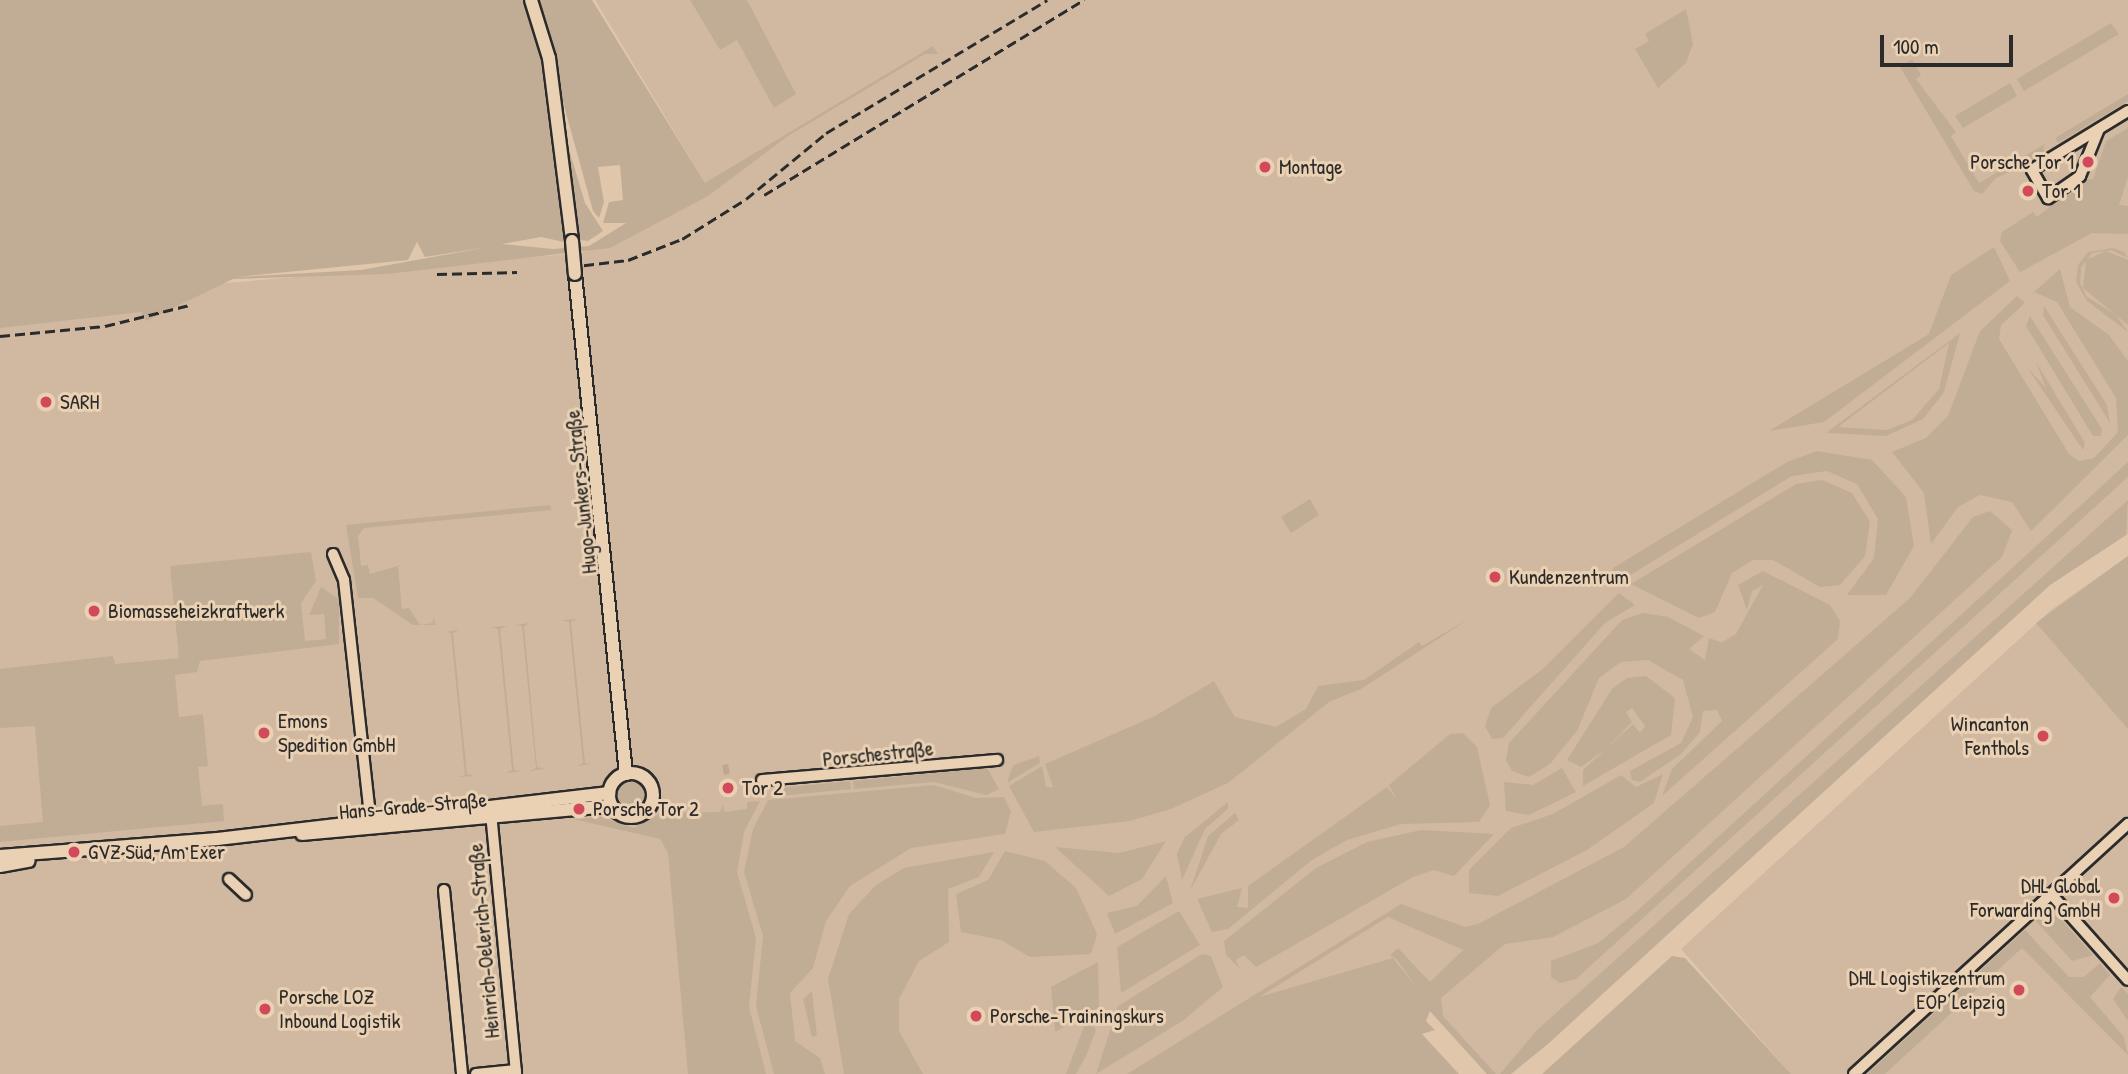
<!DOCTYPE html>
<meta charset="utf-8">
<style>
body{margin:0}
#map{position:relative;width:2128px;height:1074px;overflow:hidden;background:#e0c7ab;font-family:"Patrick Hand",sans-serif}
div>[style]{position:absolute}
.built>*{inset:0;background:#d0b9a0}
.green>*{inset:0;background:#c1ad95}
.round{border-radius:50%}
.street-tunnel>*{height:10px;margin-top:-5px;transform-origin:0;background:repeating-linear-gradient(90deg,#bca891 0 10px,transparent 0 15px)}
.roads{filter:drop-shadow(2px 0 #2b2b2b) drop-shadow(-2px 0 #2b2b2b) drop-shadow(0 2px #2b2b2b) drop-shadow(0 -2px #2b2b2b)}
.street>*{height:10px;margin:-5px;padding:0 5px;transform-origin:5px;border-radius:5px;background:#ebd1b3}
.secondary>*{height:12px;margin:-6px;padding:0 6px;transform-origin:6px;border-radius:6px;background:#ebd1b3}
.secondary>.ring{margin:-6px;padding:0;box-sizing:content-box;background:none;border:12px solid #ebd1b3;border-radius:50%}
.rail>*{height:2.5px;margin-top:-1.25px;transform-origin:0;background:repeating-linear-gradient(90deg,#2b2b2b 0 10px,transparent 0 15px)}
.bridges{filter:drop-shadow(2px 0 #2b2b2b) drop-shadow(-2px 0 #2b2b2b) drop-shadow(0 2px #2b2b2b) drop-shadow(0 -2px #2b2b2b)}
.secondary-bridge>*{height:12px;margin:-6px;padding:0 6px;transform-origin:6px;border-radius:6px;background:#ebd1b3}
.dots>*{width:19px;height:19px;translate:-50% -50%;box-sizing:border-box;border:4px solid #ebd1b3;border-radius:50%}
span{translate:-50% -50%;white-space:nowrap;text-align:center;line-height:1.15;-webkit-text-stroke:6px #ebd1b3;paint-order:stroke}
.poi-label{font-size:21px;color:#2b2b2b}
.right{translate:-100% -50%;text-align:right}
.left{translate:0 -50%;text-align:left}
.street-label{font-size:21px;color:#2b2b2b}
.scale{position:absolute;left:1880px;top:35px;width:133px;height:32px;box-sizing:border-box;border:4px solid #2b2b2b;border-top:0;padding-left:9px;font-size:21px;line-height:24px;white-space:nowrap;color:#2b2b2b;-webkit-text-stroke:5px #ebd1b3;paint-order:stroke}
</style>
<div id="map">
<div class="built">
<i style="clip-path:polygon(595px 0,2128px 0,2128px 534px,2050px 585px,1511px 1074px,1487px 1074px,1394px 972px,1172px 1074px,0 1074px,0 302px,581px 253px,642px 228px,705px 183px)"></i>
<i style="clip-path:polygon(2128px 556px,2128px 1074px,1791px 1074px,1681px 949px,2051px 610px)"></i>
</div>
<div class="green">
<i style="clip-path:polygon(evenodd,0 0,526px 0,550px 99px,564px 242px,541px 237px,502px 244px,553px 249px,589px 246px,626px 223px,603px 223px,609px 202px,623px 200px,620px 165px,598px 167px,604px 202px,599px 218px,593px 211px,535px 0,592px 0,705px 183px,933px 46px,938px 54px,925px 54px,788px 136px,708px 196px,610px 248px,387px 274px,233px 279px,146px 321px,141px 312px,0 328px,0 0,417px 242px,425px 257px,488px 247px,361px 270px,237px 277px,408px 260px,417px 242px)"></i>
<i style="clip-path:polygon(690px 0,747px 0,796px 94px,774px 108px,737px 40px,720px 50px)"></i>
<i style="clip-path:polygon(1686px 9px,1693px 44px,1686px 63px,1658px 88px,1635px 49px,1649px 41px,1645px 34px)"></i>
<i style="clip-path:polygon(2111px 23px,2119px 34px,2024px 91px,2017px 79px)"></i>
<i style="clip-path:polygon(1912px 59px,1921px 75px,1916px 79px,1956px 132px,1951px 136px,1979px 183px,2045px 144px,2041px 158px,1996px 178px,1982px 194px,1974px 191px,1900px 67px)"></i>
<i style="clip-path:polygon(2010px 83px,2017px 96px,1963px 128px,1955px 116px)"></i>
<i style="clip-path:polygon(2128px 94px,2128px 101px,2058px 143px,2055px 138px)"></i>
<i style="clip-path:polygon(2128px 128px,2128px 177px,2119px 205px,2128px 206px,2128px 234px,2092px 233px,2020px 272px,2000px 241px,2002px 232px,2033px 212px,2037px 217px,2082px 180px,2093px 179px,2106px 141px)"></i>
<i style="clip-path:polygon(568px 146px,585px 203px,603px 231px,588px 241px,580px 240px)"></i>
<i style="clip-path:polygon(1994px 247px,2010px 281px,1824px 422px,1769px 431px,1929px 334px,1951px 275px)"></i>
<i style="clip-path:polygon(2113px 248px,2124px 252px,2128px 258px,2111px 250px,2092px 253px,2081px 268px,2080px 283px,2087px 297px,2116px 315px,2128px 332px,2087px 301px,2076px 282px,2078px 265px,2088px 252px)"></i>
<i style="clip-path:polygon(2106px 251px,2128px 260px,2128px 325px,2083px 288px,2086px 260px)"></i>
<i style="clip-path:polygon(2060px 269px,2070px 307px,2109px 335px,2128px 361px,2128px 435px,2031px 531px,2012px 502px,1980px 495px,1958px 507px,1931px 544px,1924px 493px,1892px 452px,1926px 438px,1948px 416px,1980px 331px,2017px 296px,2025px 303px,2001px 325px,1999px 339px,2069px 454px,2079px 461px,2094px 458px,2118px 432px,2116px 398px,2057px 302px,2034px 292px)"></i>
<i style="clip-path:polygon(2044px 306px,2107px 405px,2110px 423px,2043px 315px)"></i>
<i style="clip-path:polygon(2030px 316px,2102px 429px,2101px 436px,2093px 436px,2026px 326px)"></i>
<i style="clip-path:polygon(evenodd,1960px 333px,1944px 392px,1923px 419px,1886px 436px,1826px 433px,1960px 333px,1949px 343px,1939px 389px,1912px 420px,1887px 430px,1838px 427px,1949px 343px)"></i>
<i style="clip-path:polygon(2036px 362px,2085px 443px,2083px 450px,2027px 367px,2046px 388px)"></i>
<i style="clip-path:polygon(1817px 451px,1872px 460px,1906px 497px,1914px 546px,1886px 595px,1847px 595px,1874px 558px,1878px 519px,1857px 484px,1827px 471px,1792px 476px,1624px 579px,1612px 575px,1613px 568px,1787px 462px)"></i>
<i style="clip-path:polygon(2128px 462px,2128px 477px,1576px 979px,1560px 983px,1551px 977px,1551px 961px,1598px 943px,1636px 912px)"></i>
<i style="clip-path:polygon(1822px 480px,1852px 493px,1870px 522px,1865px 556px,1840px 585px,1820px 587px,1773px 560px,1753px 560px,1732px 573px,1715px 612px,1699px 618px,1631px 584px,1796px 484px)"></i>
<i style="clip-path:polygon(1310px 499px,1319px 515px,1291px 533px,1281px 517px)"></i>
<i style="clip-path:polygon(2128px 500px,2126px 535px,2050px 585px,1548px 1044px,1511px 1074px,1500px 1074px,1536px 1031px)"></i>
<i style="clip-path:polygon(550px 505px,552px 510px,364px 528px,358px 536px,361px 566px,368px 565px,370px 574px,405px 564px,398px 567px,402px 609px,409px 608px,420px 625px,433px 623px,434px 616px,435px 625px,413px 625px,373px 598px,358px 598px,346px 525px)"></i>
<i style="clip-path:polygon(evenodd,1990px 511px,2012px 530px,2002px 557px,1626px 899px,1553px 937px,1505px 944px,1441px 998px,1443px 1016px,1496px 1074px,1487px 1074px,1430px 1011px,1426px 1021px,1435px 1030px,1422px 1034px,1459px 1074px,1127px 1074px,1401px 904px,1465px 927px,1478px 924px,1624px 847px,1910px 598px,1973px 517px,1990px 511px,1388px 917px,1463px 950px,1430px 982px,1398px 948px,1390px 955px,1397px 960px,1418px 989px,1393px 958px,1259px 997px,1388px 917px)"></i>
<i style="clip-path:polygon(311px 552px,316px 581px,301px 603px,305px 641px,326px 639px,324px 614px,309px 615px,321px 587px,339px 599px,339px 644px,200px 661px,197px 672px,175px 675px,179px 717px,203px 714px,208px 766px,198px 767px,202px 806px,223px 804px,224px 821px,0 842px,0 826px,43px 822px,35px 726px,0 728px,0 669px,113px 656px,115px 664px,179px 658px,170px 566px)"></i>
<i style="clip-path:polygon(2128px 556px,2128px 729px,2036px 623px)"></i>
<i style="clip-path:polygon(1763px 571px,1830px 605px,1840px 621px,1838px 639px,1662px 796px,1672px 769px,1722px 721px,1717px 710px,1703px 711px,1700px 732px,1681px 754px,1640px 782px,1632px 780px,1630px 771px,1681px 743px,1693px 717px,1683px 680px,1648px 660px,1621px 662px,1599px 678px,1577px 731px,1550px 764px,1529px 777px,1512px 771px,1506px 760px,1509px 743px,1622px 620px,1643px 613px,1668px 617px,1704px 636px,1689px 649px,1705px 660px,1709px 638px,1721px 642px,1717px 645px,1736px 634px,1763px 585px,1752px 591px,1747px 610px,1738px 585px)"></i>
<i style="clip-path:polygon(1619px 593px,1635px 605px,1605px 623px,1503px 738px,1492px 739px,1485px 726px,1491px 708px,1544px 668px)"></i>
<i style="clip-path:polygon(1472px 617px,1361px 689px,1329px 702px,1228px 783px,1171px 809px,1130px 821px,1034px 832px,1009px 786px,1042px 766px,1046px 787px,1053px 787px,1045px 764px,1155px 716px,1214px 681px,1235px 717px,1276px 727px,1306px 709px,1318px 686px,1364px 680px,1419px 642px,1422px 646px)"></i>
<i style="clip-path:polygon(578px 619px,571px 622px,585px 763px,592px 764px,577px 766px,583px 763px,569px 622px,562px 620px)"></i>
<i style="clip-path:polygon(530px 623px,524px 626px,537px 767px,545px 769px,529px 771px,536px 768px,522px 626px,515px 625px)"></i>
<i style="clip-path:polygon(507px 626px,500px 629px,514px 770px,521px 771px,506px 773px,512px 770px,498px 629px,491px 627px)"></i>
<i style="clip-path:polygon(459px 630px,453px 633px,467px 774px,474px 776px,458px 777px,465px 775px,451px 633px,444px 632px)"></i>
<i style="clip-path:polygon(1646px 676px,1675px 698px,1671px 735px,1583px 786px,1583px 770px,1633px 724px,1640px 733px,1645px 726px,1632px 708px,1626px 712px,1632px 722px,1606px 749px,1581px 767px,1567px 760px,1612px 689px,1627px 678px)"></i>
<i style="clip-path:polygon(1463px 733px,1477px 747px,1490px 805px,1479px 822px,1401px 824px,1347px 840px,1312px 860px,1228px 929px,1212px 932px,1197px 899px,1242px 888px,1237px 907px,1248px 908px,1248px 886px,1387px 787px,1397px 800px,1389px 785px,1450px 734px)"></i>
<i style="clip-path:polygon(1039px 756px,1040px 763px,1007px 783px,1013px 765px)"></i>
<i style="clip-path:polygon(987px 768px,999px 789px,986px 795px,934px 782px,854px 789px,853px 781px)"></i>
<i style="clip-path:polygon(1562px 768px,1576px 792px,1529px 815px,1506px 811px,1504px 782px,1533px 785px)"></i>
<i style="clip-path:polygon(1663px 774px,1654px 803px,1587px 850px,1498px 896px,1469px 893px,1469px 870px,1511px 828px,1553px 814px,1621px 775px,1636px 787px)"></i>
<i class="round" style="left:614px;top:779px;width:34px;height:34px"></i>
<i style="clip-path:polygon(850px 781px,851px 789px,779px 796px,779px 788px)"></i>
<i style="clip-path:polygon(934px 785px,976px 798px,1004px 797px,1011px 812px,1005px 834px,911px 848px,850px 886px,826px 921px,813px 968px,790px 993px,795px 1041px,820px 1058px,825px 1074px,774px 1074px,756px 1006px,763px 936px,744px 872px,753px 829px,768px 800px)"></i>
<i style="clip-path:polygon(760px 801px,744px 832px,737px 872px,756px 938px,749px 1007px,766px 1074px,688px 1074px,668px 853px,660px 839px,573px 819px,602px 817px,634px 828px,661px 813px,720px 812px,723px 804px,724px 812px,747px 809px,747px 802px)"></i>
<i style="clip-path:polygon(1228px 802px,1228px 809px,1205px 829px,1182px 880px,1177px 854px,1185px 837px)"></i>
<i style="clip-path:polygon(1235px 813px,1239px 820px,1221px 834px,1190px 891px,1208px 836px)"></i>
<i style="clip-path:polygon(1421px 830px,1494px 834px,1454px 876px,1434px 870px,1413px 877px,1256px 967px,1244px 955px,1236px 960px,1240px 969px,1226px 955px,1224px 941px,1316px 868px,1367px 842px)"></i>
<i style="clip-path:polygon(1166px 841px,1142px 879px,1109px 896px,1055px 847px,1119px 853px)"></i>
<i style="clip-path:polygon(1005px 851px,1045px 861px,1076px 888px,1097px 934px,1091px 954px,1030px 957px,1001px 940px,961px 932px,956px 894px,988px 880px)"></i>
<i style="clip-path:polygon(994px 852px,979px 877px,948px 889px,949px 942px,919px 961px,899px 999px,899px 1031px,923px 1074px,844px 1074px,828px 979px,849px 914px,876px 885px,904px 868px)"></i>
<i style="clip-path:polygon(1166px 876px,1173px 903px,1115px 934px,1107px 913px,1137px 906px)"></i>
<i style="clip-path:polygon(1179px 911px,1200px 945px,1121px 993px,1117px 947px)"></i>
<i style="clip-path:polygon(2045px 914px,2059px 917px,2093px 955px,2072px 961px,2036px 921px)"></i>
<i style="clip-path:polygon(2025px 930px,2069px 977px,2084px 977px,2100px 963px,2110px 975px,2090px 997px,2124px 1037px,2128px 1055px,2022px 948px,1885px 1074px,1867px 1074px)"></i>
<i style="clip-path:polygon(1202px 954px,1211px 956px,1223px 987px,1184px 1020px,1096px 1074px,1118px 1006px)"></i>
<i style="clip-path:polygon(1672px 956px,1685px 958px,1791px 1074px,1542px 1074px)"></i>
<i style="clip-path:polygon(1098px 962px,1099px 1007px,1055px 1032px,1051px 987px)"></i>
<i style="clip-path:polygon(2121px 987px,2128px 994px,2128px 1021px,2113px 999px)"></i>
<i style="clip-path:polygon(812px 991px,817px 1036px,812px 1037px,803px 999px)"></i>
<i style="clip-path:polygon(1091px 1023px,1096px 1030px,1087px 1054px,1076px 1074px,1066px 1074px,1084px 1026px)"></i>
</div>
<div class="street-tunnel">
<i style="left:723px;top:770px;width:6px;rotate:-9deg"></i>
<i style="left:725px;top:793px;width:6px;rotate:-9deg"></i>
</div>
<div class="roads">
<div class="street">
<i style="left:2099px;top:129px;width:51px;rotate:112deg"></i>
<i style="left:2080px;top:176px;width:39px;rotate:145deg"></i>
<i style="left:2048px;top:198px;width:32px;rotate:-120deg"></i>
<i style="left:2032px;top:170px;width:17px;rotate:-33deg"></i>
<i style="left:2046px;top:161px;width:96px;rotate:-31.4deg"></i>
<i style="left:333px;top:554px;width:28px;rotate:67deg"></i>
<i style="left:344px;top:580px;width:246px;rotate:83.7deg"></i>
<i style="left:762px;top:780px;width:236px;rotate:-4.9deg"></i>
<i style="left:491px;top:813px;width:262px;rotate:84.5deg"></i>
<i style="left:229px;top:879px;width:23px;rotate:43deg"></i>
<i style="left:444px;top:890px;width:185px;rotate:84.4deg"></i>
<i style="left:2051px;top:894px;width:115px;rotate:48.2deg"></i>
<i style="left:476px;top:1074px;width:40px;rotate:-5.7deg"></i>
<i style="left:1854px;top:1074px;width:371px;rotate:-42.4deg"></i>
</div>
<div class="secondary">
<i style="left:531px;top:0;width:61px;rotate:72.8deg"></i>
<i style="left:549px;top:58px;width:184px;rotate:82.8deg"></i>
<i style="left:575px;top:274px;width:503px;rotate:84.18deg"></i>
<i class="ring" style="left:609px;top:773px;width:32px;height:32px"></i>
<i style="left:302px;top:834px;width:310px;rotate:-5.2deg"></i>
<i style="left:0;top:856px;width:218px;rotate:-4.5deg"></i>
<i style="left:217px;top:839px;width:395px;rotate:-6.7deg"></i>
<i style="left:0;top:866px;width:29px;rotate:-10deg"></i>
</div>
</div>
<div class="rail">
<i style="left:764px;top:195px;width:375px;rotate:-31.4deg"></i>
<i style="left:569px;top:267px;width:59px;rotate:-6.8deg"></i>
<i style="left:628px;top:260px;width:58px;rotate:-21.3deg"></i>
<i style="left:682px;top:239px;width:75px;rotate:-32deg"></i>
<i style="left:746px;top:199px;width:104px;rotate:-39.5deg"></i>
<i style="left:826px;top:133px;width:258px;rotate:-31deg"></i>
<i style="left:437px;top:274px;width:80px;rotate:-1.4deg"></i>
<i style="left:0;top:336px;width:105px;rotate:-5.4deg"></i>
<i style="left:105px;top:326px;width:87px;rotate:-14deg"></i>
</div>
<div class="bridges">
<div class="secondary-bridge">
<i style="left:572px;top:241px;width:33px;rotate:85deg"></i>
</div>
</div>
<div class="dots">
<i style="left:2088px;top:162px;background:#d1495b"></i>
<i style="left:1265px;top:167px;background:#d1495b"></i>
<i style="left:2028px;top:191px;background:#d1495b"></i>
<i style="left:46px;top:402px;background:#d1495b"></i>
<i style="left:1495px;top:577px;background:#d1495b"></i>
<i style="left:94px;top:611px;background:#d1495b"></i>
<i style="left:264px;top:733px;background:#d1495b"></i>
<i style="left:2043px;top:736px;background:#d1495b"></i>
<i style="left:728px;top:788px;background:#d1495b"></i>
<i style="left:579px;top:809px;background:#d1495b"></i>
<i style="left:74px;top:852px;background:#d1495b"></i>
<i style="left:2114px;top:898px;background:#d1495b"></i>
<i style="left:2019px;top:990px;background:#d1495b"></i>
<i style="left:265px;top:1009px;background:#d1495b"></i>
<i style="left:976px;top:1016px;background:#d1495b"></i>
</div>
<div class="poi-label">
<span class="right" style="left:2074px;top:162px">Porsche Tor 1</span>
<span class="left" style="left:1279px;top:167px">Montage</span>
<span class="left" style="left:2042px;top:191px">Tor 1</span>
<span class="left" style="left:60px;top:402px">SARH</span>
<span class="left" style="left:1509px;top:577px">Kundenzentrum</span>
<span class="left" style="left:108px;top:611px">Biomasseheizkraftwerk</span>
<span class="left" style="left:278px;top:733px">Emons<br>Spedition GmbH</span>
<span class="right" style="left:2029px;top:736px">Wincanton<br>Fenthols</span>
<span class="left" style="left:742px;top:788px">Tor 2</span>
<span class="left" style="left:593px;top:809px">Porsche Tor 2</span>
<span class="left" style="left:88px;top:852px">GVZ Süd, Am Exer</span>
<span class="right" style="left:2100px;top:898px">DHL Global<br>Forwarding GmbH</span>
<span class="right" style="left:2005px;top:990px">DHL Logistikzentrum<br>EOP Leipzig</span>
<span class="left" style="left:279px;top:1009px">Porsche LOZ<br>Inbound Logistik</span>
<span class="left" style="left:990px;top:1016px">Porsche-Trainingskurs</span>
</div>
<div class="street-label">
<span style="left:581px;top:492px;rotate:-96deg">Hugo-Junkers-Straße</span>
<span style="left:878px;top:754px;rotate:-6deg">Porschestraße</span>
<span style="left:413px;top:806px;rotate:-5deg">Hans-Grade-Straße</span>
<span style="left:484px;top:941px;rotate:-95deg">Heinrich-Oelerich-Straße</span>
</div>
<div class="scale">100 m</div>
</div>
